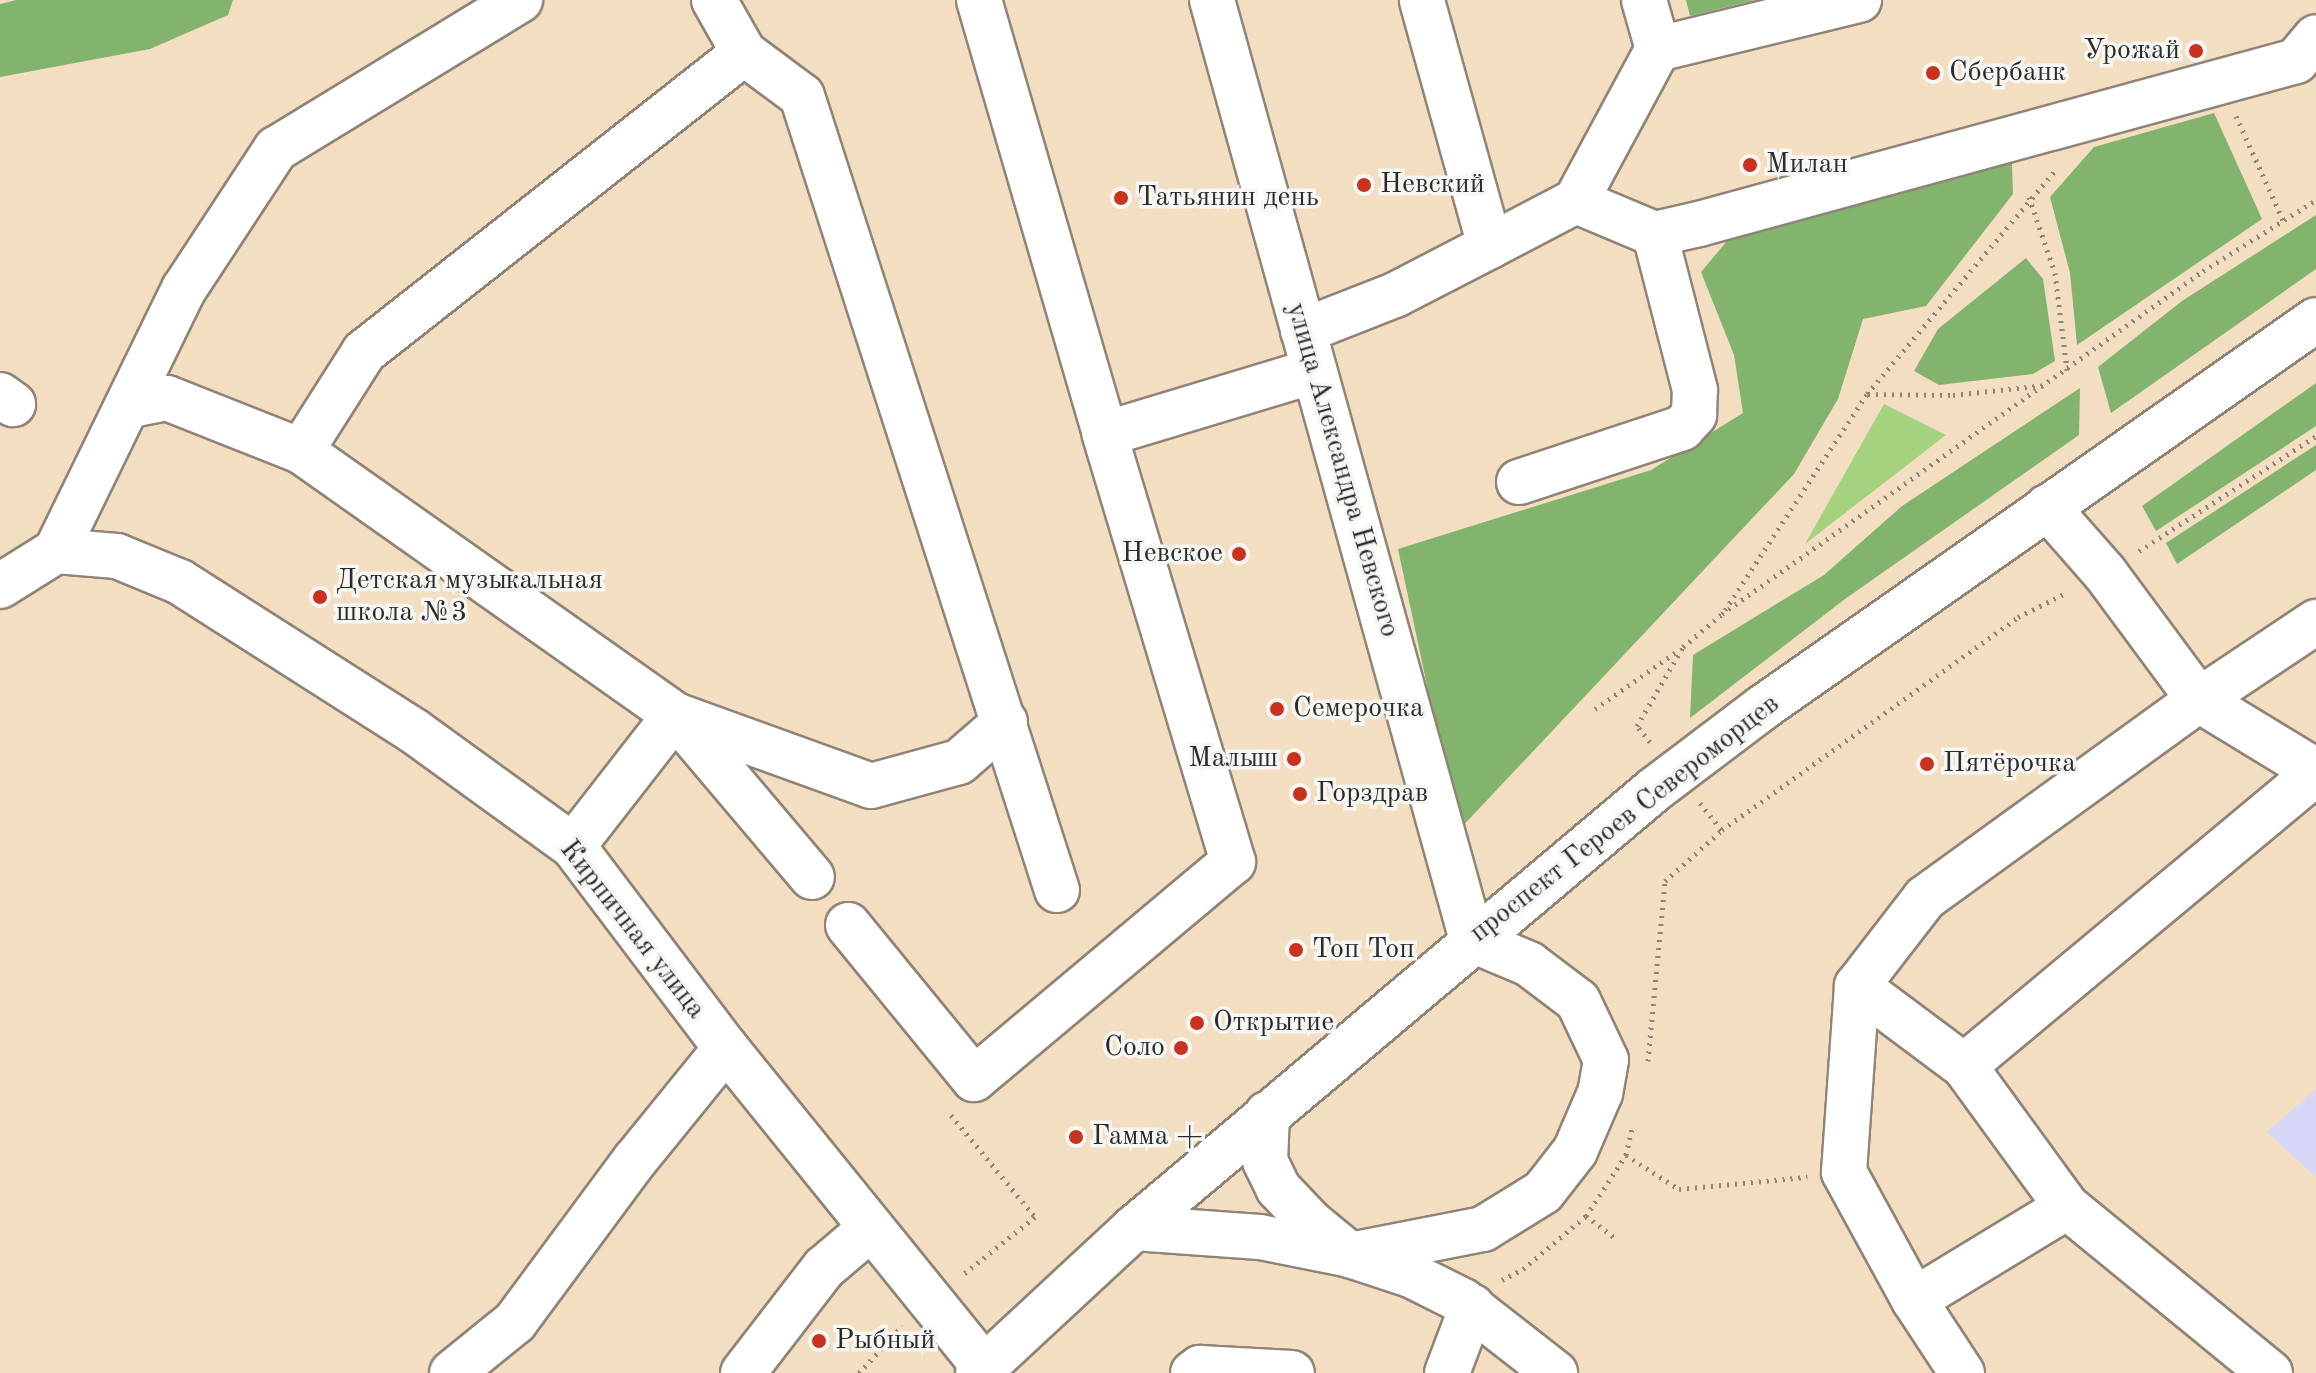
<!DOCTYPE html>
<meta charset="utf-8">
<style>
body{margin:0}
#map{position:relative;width:2316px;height:1373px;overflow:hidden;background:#f3dec2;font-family:"Old Standard TT",serif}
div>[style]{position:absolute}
.built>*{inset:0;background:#d7d7f8}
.green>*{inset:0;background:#a4d27f}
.forest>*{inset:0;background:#83b46e}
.path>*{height:5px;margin-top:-2.5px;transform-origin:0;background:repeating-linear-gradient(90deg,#8f8476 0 2px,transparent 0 8px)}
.roads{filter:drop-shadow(2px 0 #8f8476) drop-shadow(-2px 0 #8f8476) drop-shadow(0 2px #8f8476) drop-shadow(0 -2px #8f8476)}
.minor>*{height:44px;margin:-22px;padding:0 22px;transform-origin:22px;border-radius:22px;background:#fff}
.major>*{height:44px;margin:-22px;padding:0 22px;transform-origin:22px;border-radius:22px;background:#fff}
.dots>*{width:22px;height:22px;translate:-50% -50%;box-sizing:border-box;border:4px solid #f6f6f2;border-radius:50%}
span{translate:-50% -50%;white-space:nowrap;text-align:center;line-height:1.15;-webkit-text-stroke:7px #f6f6f2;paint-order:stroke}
.poi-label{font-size:28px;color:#2b2b2b}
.right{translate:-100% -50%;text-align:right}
.left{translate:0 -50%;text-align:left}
.street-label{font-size:28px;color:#2b2b2b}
</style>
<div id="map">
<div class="built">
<i style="clip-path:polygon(2316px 1089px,2316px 1177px,2267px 1132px)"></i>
</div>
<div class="green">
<i style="clip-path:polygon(1884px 404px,1946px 435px,1805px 544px)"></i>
</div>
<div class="forest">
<i style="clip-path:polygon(16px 0,233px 0,228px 15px,150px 49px,0 77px,0 4px)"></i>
<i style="clip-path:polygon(1686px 0,1755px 0,1690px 16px)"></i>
<i style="clip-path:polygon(2214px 113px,2262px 219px,2077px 345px,2070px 273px,2050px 197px,2094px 147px)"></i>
<i style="clip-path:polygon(2012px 163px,2013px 194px,1926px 306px,1863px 319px,1838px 399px,1794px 474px,1458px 831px,1398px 549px,1651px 470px,1743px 413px,1734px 355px,1701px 272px,1732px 235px)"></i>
<i style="clip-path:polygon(2316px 215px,2316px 269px,2111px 413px,2098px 367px,2182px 301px)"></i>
<i style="clip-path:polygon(2026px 258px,2043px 279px,2055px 361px,2033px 374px,1939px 385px,1914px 371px,1938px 329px)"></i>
<i style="clip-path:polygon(2316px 383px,2316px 426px,2156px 531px,2142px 506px)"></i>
<i style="clip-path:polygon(2080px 388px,2079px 435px,1845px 599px,1690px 718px,1693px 655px,1824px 575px,1902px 506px)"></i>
<i style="clip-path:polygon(2316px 445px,2316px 470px,2177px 564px,2166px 543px)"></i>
</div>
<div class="path">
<i style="left:2236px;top:116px;width:114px;rotate:65.7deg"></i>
<i style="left:2029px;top:197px;width:80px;rotate:71.1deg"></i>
<i style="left:2055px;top:273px;width:98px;rotate:82.9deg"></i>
<i style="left:1868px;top:394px;width:85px;rotate:0.7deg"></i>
<i style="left:1953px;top:395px;width:94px;rotate:-6.1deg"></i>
<i style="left:2139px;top:551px;width:211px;rotate:-33deg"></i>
<i style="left:1725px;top:610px;width:258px;rotate:-56.7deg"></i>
<i style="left:1867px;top:394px;width:292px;rotate:-49.9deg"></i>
<i style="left:1595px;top:709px;width:103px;rotate:-35.1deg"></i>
<i style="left:1650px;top:742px;width:21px;rotate:-129deg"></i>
<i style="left:1637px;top:726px;width:91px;rotate:-59.8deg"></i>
<i style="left:1683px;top:647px;width:51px;rotate:-40.2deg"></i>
<i style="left:1722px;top:614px;width:591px;rotate:-35.49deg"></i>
<i style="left:2203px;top:271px;width:133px;rotate:-32.1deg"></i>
<i style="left:1700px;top:803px;width:35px;rotate:51deg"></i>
<i style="left:1648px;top:1061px;width:181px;rotate:-84.6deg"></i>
<i style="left:1665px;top:881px;width:76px;rotate:-41.8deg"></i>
<i style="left:1722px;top:830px;width:365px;rotate:-35.7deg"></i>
<i style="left:2018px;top:617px;width:56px;rotate:-26.6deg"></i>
<i style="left:951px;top:1115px;width:132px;rotate:50.5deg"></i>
<i style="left:1035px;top:1217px;width:95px;rotate:141.4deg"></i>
<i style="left:1626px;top:1155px;width:63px;rotate:32.7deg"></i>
<i style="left:1679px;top:1189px;width:129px;rotate:-5.4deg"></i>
<i style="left:1586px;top:1216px;width:35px;rotate:37deg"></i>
<i style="left:1502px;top:1280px;width:24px;rotate:-28deg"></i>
<i style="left:1523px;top:1269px;width:82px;rotate:-40.1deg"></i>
<i style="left:1586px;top:1216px;width:73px;rotate:-56.7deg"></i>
<i style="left:1626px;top:1155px;width:31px;rotate:-77deg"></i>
<i style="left:859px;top:1373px;width:64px;rotate:-47.5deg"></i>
</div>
<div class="roads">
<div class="minor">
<i style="left:714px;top:0;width:61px;rotate:60.5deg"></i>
<i style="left:744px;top:53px;width:72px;rotate:36.6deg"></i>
<i style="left:802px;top:96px;width:834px;rotate:72.2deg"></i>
<i style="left:979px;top:0;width:452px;rotate:73.8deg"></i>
<i style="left:1212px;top:0;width:975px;rotate:74.54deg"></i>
<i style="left:1472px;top:940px;width:62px;rotate:22.8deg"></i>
<i style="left:1529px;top:964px;width:61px;rotate:37.1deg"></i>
<i style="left:1578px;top:1001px;width:65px;rotate:64.6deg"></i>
<i style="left:1606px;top:1060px;width:34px;rotate:100deg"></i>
<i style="left:1600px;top:1093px;width:63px;rotate:113.3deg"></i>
<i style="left:1575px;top:1151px;width:52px;rotate:128deg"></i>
<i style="left:1543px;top:1192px;width:70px;rotate:148.3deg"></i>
<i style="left:1483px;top:1229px;width:136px;rotate:168.9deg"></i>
<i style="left:1644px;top:0;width:51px;rotate:74.1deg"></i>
<i style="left:1576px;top:201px;width:86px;rotate:22.7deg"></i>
<i style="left:1655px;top:234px;width:45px;rotate:-12.8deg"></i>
<i style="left:1699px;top:224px;width:619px;rotate:-15.27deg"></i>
<i style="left:2296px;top:61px;width:31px;rotate:-50deg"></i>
<i style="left:1490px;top:246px;width:97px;rotate:-27.6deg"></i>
<i style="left:1576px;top:201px;width:173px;rotate:-61.7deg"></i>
<i style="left:1658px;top:49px;width:207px;rotate:-13.7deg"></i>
<i style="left:1303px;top:331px;width:99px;rotate:-21.4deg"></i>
<i style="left:1395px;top:295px;width:107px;rotate:-27.3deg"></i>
<i style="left:1490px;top:246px;width:255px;rotate:-105.5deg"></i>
<i style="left:0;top:395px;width:16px;rotate:35deg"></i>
<i style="left:127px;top:406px;width:41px;rotate:-11.3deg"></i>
<i style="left:167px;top:398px;width:144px;rotate:21.6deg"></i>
<i style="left:301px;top:451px;width:458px;rotate:35.2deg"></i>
<i style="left:675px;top:715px;width:208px;rotate:19.9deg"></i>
<i style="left:871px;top:786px;width:91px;rotate:-15.3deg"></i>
<i style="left:959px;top:762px;width:61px;rotate:-41deg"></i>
<i style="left:301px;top:451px;width:117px;rotate:-57.5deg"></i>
<i style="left:364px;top:352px;width:484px;rotate:-38.2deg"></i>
<i style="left:1519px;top:482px;width:172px;rotate:-18.3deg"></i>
<i style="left:1682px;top:428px;width:18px;rotate:-47deg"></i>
<i style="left:1694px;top:415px;width:25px;rotate:-88deg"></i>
<i style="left:1695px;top:390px;width:161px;rotate:-104.4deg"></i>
<i style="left:2047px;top:507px;width:88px;rotate:48.7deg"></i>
<i style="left:2105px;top:573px;width:158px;rotate:53.5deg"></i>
<i style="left:2199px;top:700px;width:137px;rotate:31.3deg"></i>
<i style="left:56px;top:551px;width:61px;rotate:4.7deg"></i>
<i style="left:117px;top:556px;width:68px;rotate:22.4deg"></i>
<i style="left:180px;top:582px;width:277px;rotate:32.5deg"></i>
<i style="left:414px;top:731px;width:196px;rotate:35.9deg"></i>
<i style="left:573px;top:846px;width:253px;rotate:52.9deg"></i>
<i style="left:726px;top:1048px;width:410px;rotate:51deg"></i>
<i style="left:56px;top:551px;width:292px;rotate:-64deg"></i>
<i style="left:184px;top:289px;width:168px;rotate:-56.7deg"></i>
<i style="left:276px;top:149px;width:286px;rotate:-31.4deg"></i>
<i style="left:0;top:586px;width:66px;rotate:-32deg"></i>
<i style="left:573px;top:846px;width:166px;rotate:-52.1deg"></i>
<i style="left:675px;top:715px;width:212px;rotate:49.8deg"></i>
<i style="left:848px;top:925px;width:199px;rotate:50.7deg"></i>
<i style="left:974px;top:1079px;width:338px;rotate:-40deg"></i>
<i style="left:1233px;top:862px;width:447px;rotate:-106.7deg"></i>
<i style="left:1105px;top:434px;width:218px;rotate:-16.8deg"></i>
<i style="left:1857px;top:986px;width:134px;rotate:36.8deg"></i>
<i style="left:1267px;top:1114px;width:47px;rotate:92.4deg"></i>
<i style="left:1265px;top:1161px;width:30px;rotate:64deg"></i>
<i style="left:1278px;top:1188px;width:47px;rotate:46.7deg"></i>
<i style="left:1310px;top:1222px;width:52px;rotate:39.5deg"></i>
<i style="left:1350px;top:1255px;width:64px;rotate:18.2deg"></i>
<i style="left:1411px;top:1275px;width:58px;rotate:26.6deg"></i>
<i style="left:1463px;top:1301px;width:117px;rotate:38deg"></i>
<i style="left:1914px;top:1300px;width:179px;rotate:-31.3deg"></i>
<i style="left:452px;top:1373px;width:81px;rotate:-39deg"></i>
<i style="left:515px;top:1322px;width:202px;rotate:-53.5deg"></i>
<i style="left:635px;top:1160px;width:144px;rotate:-50.9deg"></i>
<i style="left:743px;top:1373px;width:133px;rotate:-52.4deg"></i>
<i style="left:824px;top:1268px;width:62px;rotate:-40.4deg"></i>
<i style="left:1193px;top:1373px;width:9px;rotate:-36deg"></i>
<i style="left:1200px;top:1368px;width:92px;rotate:3.1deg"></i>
<i style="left:1447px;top:1373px;width:71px;rotate:-69.3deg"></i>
<i style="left:1962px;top:1373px;width:87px;rotate:-123.3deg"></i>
<i style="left:1914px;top:1300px;width:146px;rotate:-118.7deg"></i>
<i style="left:1844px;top:1172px;width:186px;rotate:-86deg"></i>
<i style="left:1857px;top:986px;width:111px;rotate:-52.3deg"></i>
<i style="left:1925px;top:898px;width:338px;rotate:-35.9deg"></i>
<i style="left:2199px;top:700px;width:141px;rotate:-33.7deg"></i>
<i style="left:2270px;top:1373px;width:262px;rotate:-140.7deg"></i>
<i style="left:2067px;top:1207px;width:175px;rotate:-126.1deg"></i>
<i style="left:1964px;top:1066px;width:458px;rotate:-39.8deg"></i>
</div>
<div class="major">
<i style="left:1134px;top:1228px;width:126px;rotate:4.1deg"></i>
<i style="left:1260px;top:1237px;width:92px;rotate:11.3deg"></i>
<i style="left:978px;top:1373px;width:213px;rotate:-42.9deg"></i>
<i style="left:1134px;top:1228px;width:681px;rotate:-40.12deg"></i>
<i style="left:1655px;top:789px;width:134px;rotate:-37.1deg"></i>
<i style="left:1762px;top:708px;width:676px;rotate:-35.01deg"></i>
</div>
</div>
<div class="dots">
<i style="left:2196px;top:51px;background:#c8321e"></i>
<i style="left:1933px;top:73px;background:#c8321e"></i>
<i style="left:1750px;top:165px;background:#c8321e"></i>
<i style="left:1364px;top:185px;background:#c8321e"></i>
<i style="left:1121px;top:198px;background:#c8321e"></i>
<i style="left:1239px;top:554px;background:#c8321e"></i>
<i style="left:320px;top:597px;background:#c8321e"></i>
<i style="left:1277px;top:709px;background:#c8321e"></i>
<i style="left:1294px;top:759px;background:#c8321e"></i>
<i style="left:1927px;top:764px;background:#c8321e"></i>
<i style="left:1300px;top:794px;background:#c8321e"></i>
<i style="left:1296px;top:950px;background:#c8321e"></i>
<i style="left:1197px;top:1023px;background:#c8321e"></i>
<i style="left:1181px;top:1048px;background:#c8321e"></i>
<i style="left:1076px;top:1137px;background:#c8321e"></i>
<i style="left:819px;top:1341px;background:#c8321e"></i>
</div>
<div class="poi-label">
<span class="right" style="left:2180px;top:51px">Урожай</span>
<span class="left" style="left:1949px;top:73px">Сбербанк</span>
<span class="left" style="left:1766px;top:165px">Милан</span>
<span class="left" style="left:1380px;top:185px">Невский</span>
<span class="left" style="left:1137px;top:198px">Татьянин день</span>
<span class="right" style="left:1223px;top:554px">Невское</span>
<span class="left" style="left:336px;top:597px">Детская музыкальная<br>школа №3</span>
<span class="left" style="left:1293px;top:709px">Семерочка</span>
<span class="right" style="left:1278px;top:759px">Малыш</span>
<span class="left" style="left:1943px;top:764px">Пятёрочка</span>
<span class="left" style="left:1316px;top:794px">Горздрав</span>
<span class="left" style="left:1312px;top:950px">Топ Топ</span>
<span class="left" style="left:1213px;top:1023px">Открытие</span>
<span class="right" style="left:1165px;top:1048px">Соло</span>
<span class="left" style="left:1092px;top:1137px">Гамма +</span>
<span class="left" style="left:835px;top:1341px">Рыбный</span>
</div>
<div class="street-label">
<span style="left:1342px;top:470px;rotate:74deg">улица Александра Невского</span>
<span style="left:1625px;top:819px;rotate:-38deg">проспект Героев Североморцев</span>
<span style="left:632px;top:930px;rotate:52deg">Кирпичная улица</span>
</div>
</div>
